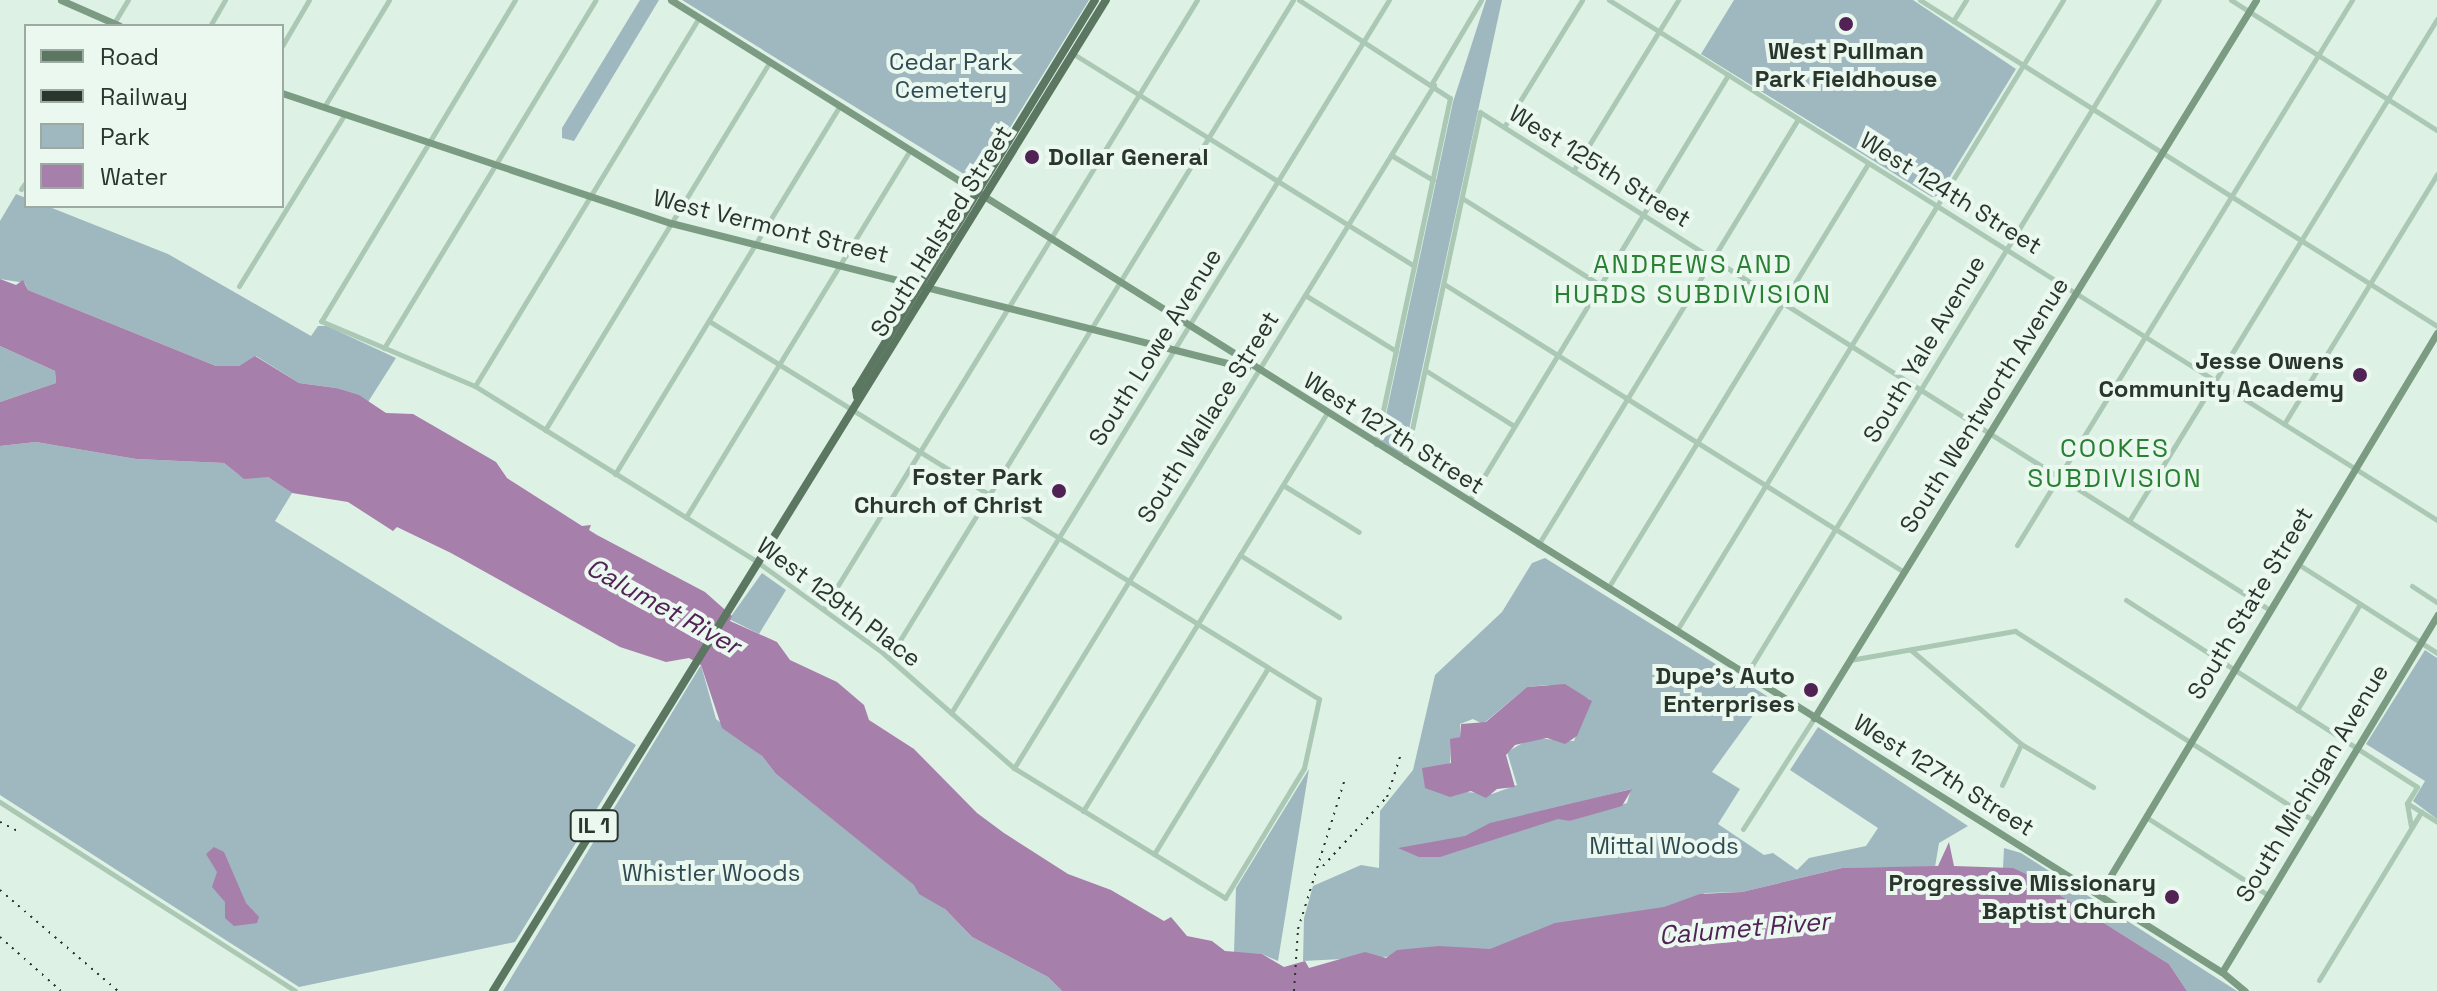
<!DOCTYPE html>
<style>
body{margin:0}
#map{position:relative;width:2437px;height:991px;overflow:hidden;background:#def1e5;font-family:"Space Grotesk",sans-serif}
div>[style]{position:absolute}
.green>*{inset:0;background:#9fb8bf}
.water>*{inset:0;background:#a77fab}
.street>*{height:5px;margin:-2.5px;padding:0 2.5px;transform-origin:2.5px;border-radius:2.5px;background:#abc8b4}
.secondary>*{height:7px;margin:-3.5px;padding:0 3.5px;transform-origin:3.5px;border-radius:3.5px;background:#7c9b83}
.primary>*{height:8px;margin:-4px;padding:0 4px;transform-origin:4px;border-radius:4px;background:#5c7761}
.rail>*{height:2px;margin-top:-1px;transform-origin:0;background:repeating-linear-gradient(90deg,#2a362c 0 2px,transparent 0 8px)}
.dots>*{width:22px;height:22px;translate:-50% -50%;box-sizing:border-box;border:4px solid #eaf8f0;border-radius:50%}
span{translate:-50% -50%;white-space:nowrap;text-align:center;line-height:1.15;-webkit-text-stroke:8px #eaf8f0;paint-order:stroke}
.shield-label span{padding:2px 6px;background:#eaf8f0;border:2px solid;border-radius:6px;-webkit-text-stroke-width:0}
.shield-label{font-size:22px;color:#2a362c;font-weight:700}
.poi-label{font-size:24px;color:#2a362c;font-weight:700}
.left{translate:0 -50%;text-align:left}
.right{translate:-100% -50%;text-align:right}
.park-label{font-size:24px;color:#2f4a52}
.street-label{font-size:24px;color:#2a362c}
.neighbourhood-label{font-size:26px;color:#297f32;letter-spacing:2px}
.water-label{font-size:26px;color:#512254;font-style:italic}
.legend{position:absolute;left:24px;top:24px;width:260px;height:184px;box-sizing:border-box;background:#eaf8f0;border:2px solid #9daaa2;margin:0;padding:10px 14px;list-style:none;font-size:24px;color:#2a362c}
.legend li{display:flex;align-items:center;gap:16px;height:40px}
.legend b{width:40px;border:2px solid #9daaa2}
</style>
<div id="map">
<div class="green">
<i style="clip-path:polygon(640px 0,659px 0,574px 141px,562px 138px,562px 128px)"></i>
<i style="clip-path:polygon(682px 0,1089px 0,982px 173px,972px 179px)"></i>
<i style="clip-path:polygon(1486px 0,1502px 0,1403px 457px,1380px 443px,1453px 102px)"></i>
<i style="clip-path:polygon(1734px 0,1913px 0,2016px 69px,1938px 196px,1932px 197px,1701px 54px)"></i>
<i style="clip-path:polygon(16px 194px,26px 198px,26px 206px,47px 206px,168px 254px,311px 336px,318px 326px,327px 326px,396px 358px,368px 402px,336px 388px,299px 383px,256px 356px,239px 366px,216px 366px,28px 290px,25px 283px,0 279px,0 221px)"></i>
<i style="clip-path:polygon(0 346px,55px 371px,56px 383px,0 402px)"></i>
<i style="clip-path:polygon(36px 442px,136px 459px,224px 463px,239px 475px,268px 477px,292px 493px,275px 521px,636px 745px,515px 942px,299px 987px,0 795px,0 446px)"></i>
<i style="clip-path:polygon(evenodd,1545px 558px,1767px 696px,1712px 772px,1740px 789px,1718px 824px,1764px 855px,1773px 853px,1797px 870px,1809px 858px,1866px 846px,1878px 828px,1790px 770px,1818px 727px,1968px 826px,1939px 843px,1935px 867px,1842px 868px,1742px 892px,1705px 893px,1672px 911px,1480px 952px,1303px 961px,1304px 918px,1313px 886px,1361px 865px,1379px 868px,1380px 811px,1413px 770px,1435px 675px,1502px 612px,1532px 563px,1545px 558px,1548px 685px,1590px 699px,1574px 741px,1531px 738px,1507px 752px,1517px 785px,1492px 794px,1466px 792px,1425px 765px,1433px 770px,1450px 763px,1451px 740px,1460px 737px,1460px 724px,1473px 719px,1483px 724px,1527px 687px,1548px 685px,1545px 558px,1631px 789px,1627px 803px,1570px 821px,1542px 812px,1631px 789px)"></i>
<i style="clip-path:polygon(762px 573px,786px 590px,759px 634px,729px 619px)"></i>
<i style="clip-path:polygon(2425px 650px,2437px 658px,2437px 819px,2413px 801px,2425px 781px,2366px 744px)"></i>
<i style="clip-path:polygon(701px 665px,716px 719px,762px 756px,776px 774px,945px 909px,972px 937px,1048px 977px,1062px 991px,503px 991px)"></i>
<i style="clip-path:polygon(1309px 769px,1278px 961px,1262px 954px,1234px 953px,1236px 888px)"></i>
<i style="clip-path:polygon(2004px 848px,2021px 853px,2237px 991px,2187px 991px,2169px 964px,2040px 883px,2003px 868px)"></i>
</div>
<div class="water">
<i style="clip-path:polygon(0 279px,16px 285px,23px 280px,28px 290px,216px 366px,239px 366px,255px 356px,299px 383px,336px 388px,359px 395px,386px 413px,413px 414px,496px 462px,507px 478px,582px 526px,591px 525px,589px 530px,597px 535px,705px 592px,732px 616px,730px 621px,777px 642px,790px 660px,837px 682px,864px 705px,869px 720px,914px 749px,977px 813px,1004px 833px,1068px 874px,1111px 890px,1164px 921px,1171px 917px,1187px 936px,1212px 941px,1225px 951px,1262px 954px,1284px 967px,1305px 961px,1309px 968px,1365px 952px,1386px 958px,1397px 950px,1439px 946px,1490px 949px,1555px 923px,1664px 907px,1700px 894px,1742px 892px,1842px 868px,1938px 866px,1949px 842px,1954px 866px,2013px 868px,2026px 874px,2169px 964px,2187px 991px,1062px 991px,1048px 977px,972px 937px,945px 909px,919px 894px,914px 885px,776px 774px,762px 756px,722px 728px,701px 665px,689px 658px,666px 662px,620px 647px,451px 553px,397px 527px,393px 531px,348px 502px,292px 493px,268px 477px,244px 479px,224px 463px,136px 459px,36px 442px,0 446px,0 402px,56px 383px,55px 371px,0 346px)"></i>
<i style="clip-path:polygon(1565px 684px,1592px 701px,1577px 736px,1565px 744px,1547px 738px,1515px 745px,1506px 755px,1515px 787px,1497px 789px,1486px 798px,1471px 791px,1450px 797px,1425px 788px,1422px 768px,1451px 763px,1450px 739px,1460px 737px,1461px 724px,1486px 722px,1527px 687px)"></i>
<i style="clip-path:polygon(1632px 789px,1622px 806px,1570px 821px,1558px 819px,1440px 857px,1419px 857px,1398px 848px,1465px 836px,1490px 823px)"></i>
<i style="clip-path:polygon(214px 847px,224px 852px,246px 903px,259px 917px,257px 923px,234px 926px,225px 918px,225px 902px,212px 887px,217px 872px,206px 854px)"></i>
</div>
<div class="street">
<i style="left:515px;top:0;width:375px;rotate:121.1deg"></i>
<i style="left:321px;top:321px;width:167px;rotate:22.9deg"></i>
<i style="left:475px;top:386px;width:331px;rotate:31.9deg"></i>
<i style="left:756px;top:561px;width:157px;rotate:35.9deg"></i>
<i style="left:883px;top:653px;width:174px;rotate:41.3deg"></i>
<i style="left:1014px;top:768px;width:248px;rotate:31.6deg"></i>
<i style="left:1225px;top:898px;width:152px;rotate:-58.7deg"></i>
<i style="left:1304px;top:768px;width:71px;rotate:-77.7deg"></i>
<i style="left:1319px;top:699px;width:718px;rotate:-148.21deg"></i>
<i style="left:1299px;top:0;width:180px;rotate:33deg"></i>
<i style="left:1450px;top:98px;width:354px;rotate:102.1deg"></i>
<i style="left:1609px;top:0;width:978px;rotate:32.13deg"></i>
<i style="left:1920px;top:0;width:611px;rotate:32.23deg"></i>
<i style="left:2231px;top:0;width:244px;rotate:32.3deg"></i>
<i style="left:1953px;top:21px;width:25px;rotate:-58deg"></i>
<i style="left:114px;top:23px;width:27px;rotate:-59deg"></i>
<i style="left:210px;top:26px;width:30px;rotate:-60deg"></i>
<i style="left:282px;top:46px;width:53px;rotate:-59.6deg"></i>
<i style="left:1072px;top:53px;width:403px;rotate:31.9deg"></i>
<i style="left:1432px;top:83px;width:96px;rotate:-59.4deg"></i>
<i style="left:324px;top:107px;width:125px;rotate:-58.7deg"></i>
<i style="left:1504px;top:127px;width:149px;rotate:-58.4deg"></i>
<i style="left:1391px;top:155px;width:49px;rotate:30.8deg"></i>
<i style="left:1573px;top:171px;width:201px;rotate:-58.4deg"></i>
<i style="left:21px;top:189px;width:9px;rotate:-54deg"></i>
<i style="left:1462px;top:198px;width:163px;rotate:32.2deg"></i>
<i style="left:1444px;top:284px;width:543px;rotate:32.05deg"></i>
<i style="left:239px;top:286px;width:201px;rotate:-58.4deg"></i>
<i style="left:1305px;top:295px;width:107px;rotate:31.6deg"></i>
<i style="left:384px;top:348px;width:407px;rotate:-58.7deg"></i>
<i style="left:1425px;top:370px;width:105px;rotate:32.2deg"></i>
<i style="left:475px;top:386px;width:431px;rotate:-58.7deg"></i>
<i style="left:2284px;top:424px;width:293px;rotate:-58.5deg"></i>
<i style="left:545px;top:430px;width:432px;rotate:-58.6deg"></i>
<i style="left:1405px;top:462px;width:358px;rotate:-77.9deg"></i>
<i style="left:1480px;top:112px;width:934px;rotate:32.23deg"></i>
<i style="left:615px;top:474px;width:431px;rotate:-58.6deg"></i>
<i style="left:1283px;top:485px;width:89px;rotate:31.7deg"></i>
<i style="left:1469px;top:501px;width:499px;rotate:-58.7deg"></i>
<i style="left:686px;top:517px;width:430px;rotate:-58.6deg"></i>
<i style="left:2129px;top:521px;width:589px;rotate:-58.47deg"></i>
<i style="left:1538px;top:545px;width:499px;rotate:-58.6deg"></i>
<i style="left:2017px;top:545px;width:640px;rotate:-58.42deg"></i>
<i style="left:1240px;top:555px;width:117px;rotate:32.1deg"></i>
<i style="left:2298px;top:564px;width:165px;rotate:32.6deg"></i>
<i style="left:2412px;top:586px;width:30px;rotate:33deg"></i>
<i style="left:1608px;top:588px;width:498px;rotate:-58.5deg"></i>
<i style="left:2126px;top:600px;width:346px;rotate:32.7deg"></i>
<i style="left:2417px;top:787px;width:19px;rotate:122deg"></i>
<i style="left:824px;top:608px;width:713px;rotate:-58.47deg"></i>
<i style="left:1677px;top:630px;width:739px;rotate:-58.5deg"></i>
<i style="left:1911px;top:650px;width:145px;rotate:40.5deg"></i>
<i style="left:2021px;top:744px;width:84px;rotate:30.8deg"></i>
<i style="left:889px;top:658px;width:772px;rotate:-58.45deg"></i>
<i style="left:1850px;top:660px;width:168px;rotate:-10deg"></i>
<i style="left:2015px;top:631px;width:353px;rotate:32.4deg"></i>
<i style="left:1746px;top:675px;width:791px;rotate:-58.54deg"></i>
<i style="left:2297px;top:710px;width:123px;rotate:-59.3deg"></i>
<i style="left:951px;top:713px;width:837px;rotate:-58.44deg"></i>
<i style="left:1014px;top:768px;width:802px;rotate:-58.41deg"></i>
<i style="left:2002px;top:785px;width:45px;rotate:-65.1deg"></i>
<i style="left:0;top:802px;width:350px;rotate:32.6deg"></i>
<i style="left:2407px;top:803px;width:36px;rotate:32deg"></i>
<i style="left:2407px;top:804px;width:22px;rotate:80deg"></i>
<i style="left:1083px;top:811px;width:465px;rotate:-58.5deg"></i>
<i style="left:2146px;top:817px;width:145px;rotate:32.6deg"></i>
<i style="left:1743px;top:829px;width:132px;rotate:-57.4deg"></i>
<i style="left:1154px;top:854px;width:218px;rotate:-58.5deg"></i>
<i style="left:2319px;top:980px;width:197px;rotate:-58.7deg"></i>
</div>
<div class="secondary">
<i style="left:61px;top:0;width:64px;rotate:23.8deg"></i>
<i style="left:671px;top:0;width:1830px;rotate:32.08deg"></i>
<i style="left:2222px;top:972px;width:30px;rotate:40deg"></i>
<i style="left:282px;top:93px;width:410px;rotate:18.5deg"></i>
<i style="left:671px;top:223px;width:594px;rotate:14.13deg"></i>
<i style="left:1814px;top:718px;width:843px;rotate:-58.38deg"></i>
<i style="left:2099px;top:895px;width:656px;rotate:-58.98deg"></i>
<i style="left:2222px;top:972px;width:417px;rotate:-58.9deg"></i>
</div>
<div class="primary">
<i style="left:857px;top:397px;width:7px;rotate:-98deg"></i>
<i style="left:856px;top:390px;width:457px;rotate:-58.5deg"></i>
<i style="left:493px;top:991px;width:1165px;rotate:-58.26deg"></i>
</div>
<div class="rail">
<i style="left:0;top:822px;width:20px;rotate:27deg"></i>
<i style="left:1323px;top:866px;width:94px;rotate:-47.2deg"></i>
<i style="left:1387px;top:797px;width:45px;rotate:-72deg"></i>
<i style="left:0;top:890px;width:155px;rotate:40.6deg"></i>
<i style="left:0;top:937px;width:81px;rotate:41.5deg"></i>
<i style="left:1294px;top:991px;width:62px;rotate:-86.3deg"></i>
<i style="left:1298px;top:929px;width:154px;rotate:-72.6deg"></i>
</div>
<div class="dots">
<i style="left:1846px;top:24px;background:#512254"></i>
<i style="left:1032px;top:157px;background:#512254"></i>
<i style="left:2360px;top:375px;background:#512254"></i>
<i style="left:1059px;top:491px;background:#512254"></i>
<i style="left:1811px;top:690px;background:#512254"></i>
<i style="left:2172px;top:897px;background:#512254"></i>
</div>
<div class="shield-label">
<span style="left:594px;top:826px">IL 1</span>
</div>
<div class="poi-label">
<span style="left:1846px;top:65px">West Pullman<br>Park Fieldhouse</span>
<span class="left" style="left:1048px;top:157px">Dollar General</span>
<span class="right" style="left:2344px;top:375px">Jesse Owens<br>Community Academy</span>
<span class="right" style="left:1043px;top:491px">Foster Park<br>Church of Christ</span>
<span class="right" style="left:1795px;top:690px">Dupe's Auto<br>Enterprises</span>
<span class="right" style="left:2156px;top:897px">Progressive Missionary<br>Baptist Church</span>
</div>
<div class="park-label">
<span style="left:951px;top:76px">Cedar Park<br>Cemetery</span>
<span style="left:1664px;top:846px">Mittal Woods</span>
<span style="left:711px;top:873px">Whistler Woods</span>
</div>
<div class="street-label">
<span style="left:1600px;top:166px;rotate:32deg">West 125th Street</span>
<span style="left:1951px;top:193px;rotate:32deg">West 124th Street</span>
<span style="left:771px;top:226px;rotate:14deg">West Vermont Street</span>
<span style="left:941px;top:231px;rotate:-58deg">South Halsted Street</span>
<span style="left:1155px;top:347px;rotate:-58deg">South Lowe Avenue</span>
<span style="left:1924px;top:349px;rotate:-59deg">South Yale Avenue</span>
<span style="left:1984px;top:405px;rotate:-58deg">South Wentworth Avenue</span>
<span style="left:1208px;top:417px;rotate:-58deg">South Wallace Street</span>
<span style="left:1394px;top:433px;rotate:32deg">West 127th Street</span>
<span style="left:839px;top:602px;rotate:37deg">West 129th Place</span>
<span style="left:2250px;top:603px;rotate:-59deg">South State Street</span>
<span style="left:1944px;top:775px;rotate:32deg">West 127th Street</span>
<span style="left:2312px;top:783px;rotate:-59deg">South Michigan Avenue</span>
</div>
<div class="neighbourhood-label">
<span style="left:1693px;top:280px">ANDREWS AND<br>HURDS SUBDIVISION</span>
<span style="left:2115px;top:464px">COOKES<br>SUBDIVISION</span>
</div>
<div class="water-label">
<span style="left:663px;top:607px;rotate:29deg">Calumet River</span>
<span style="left:1744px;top:929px;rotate:-5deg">Calumet River</span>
</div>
<ul class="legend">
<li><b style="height:10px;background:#5c7761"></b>Road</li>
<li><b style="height:10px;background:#2a362c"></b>Railway</li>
<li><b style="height:22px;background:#9fb8bf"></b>Park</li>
<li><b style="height:22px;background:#a77fab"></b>Water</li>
</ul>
</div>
